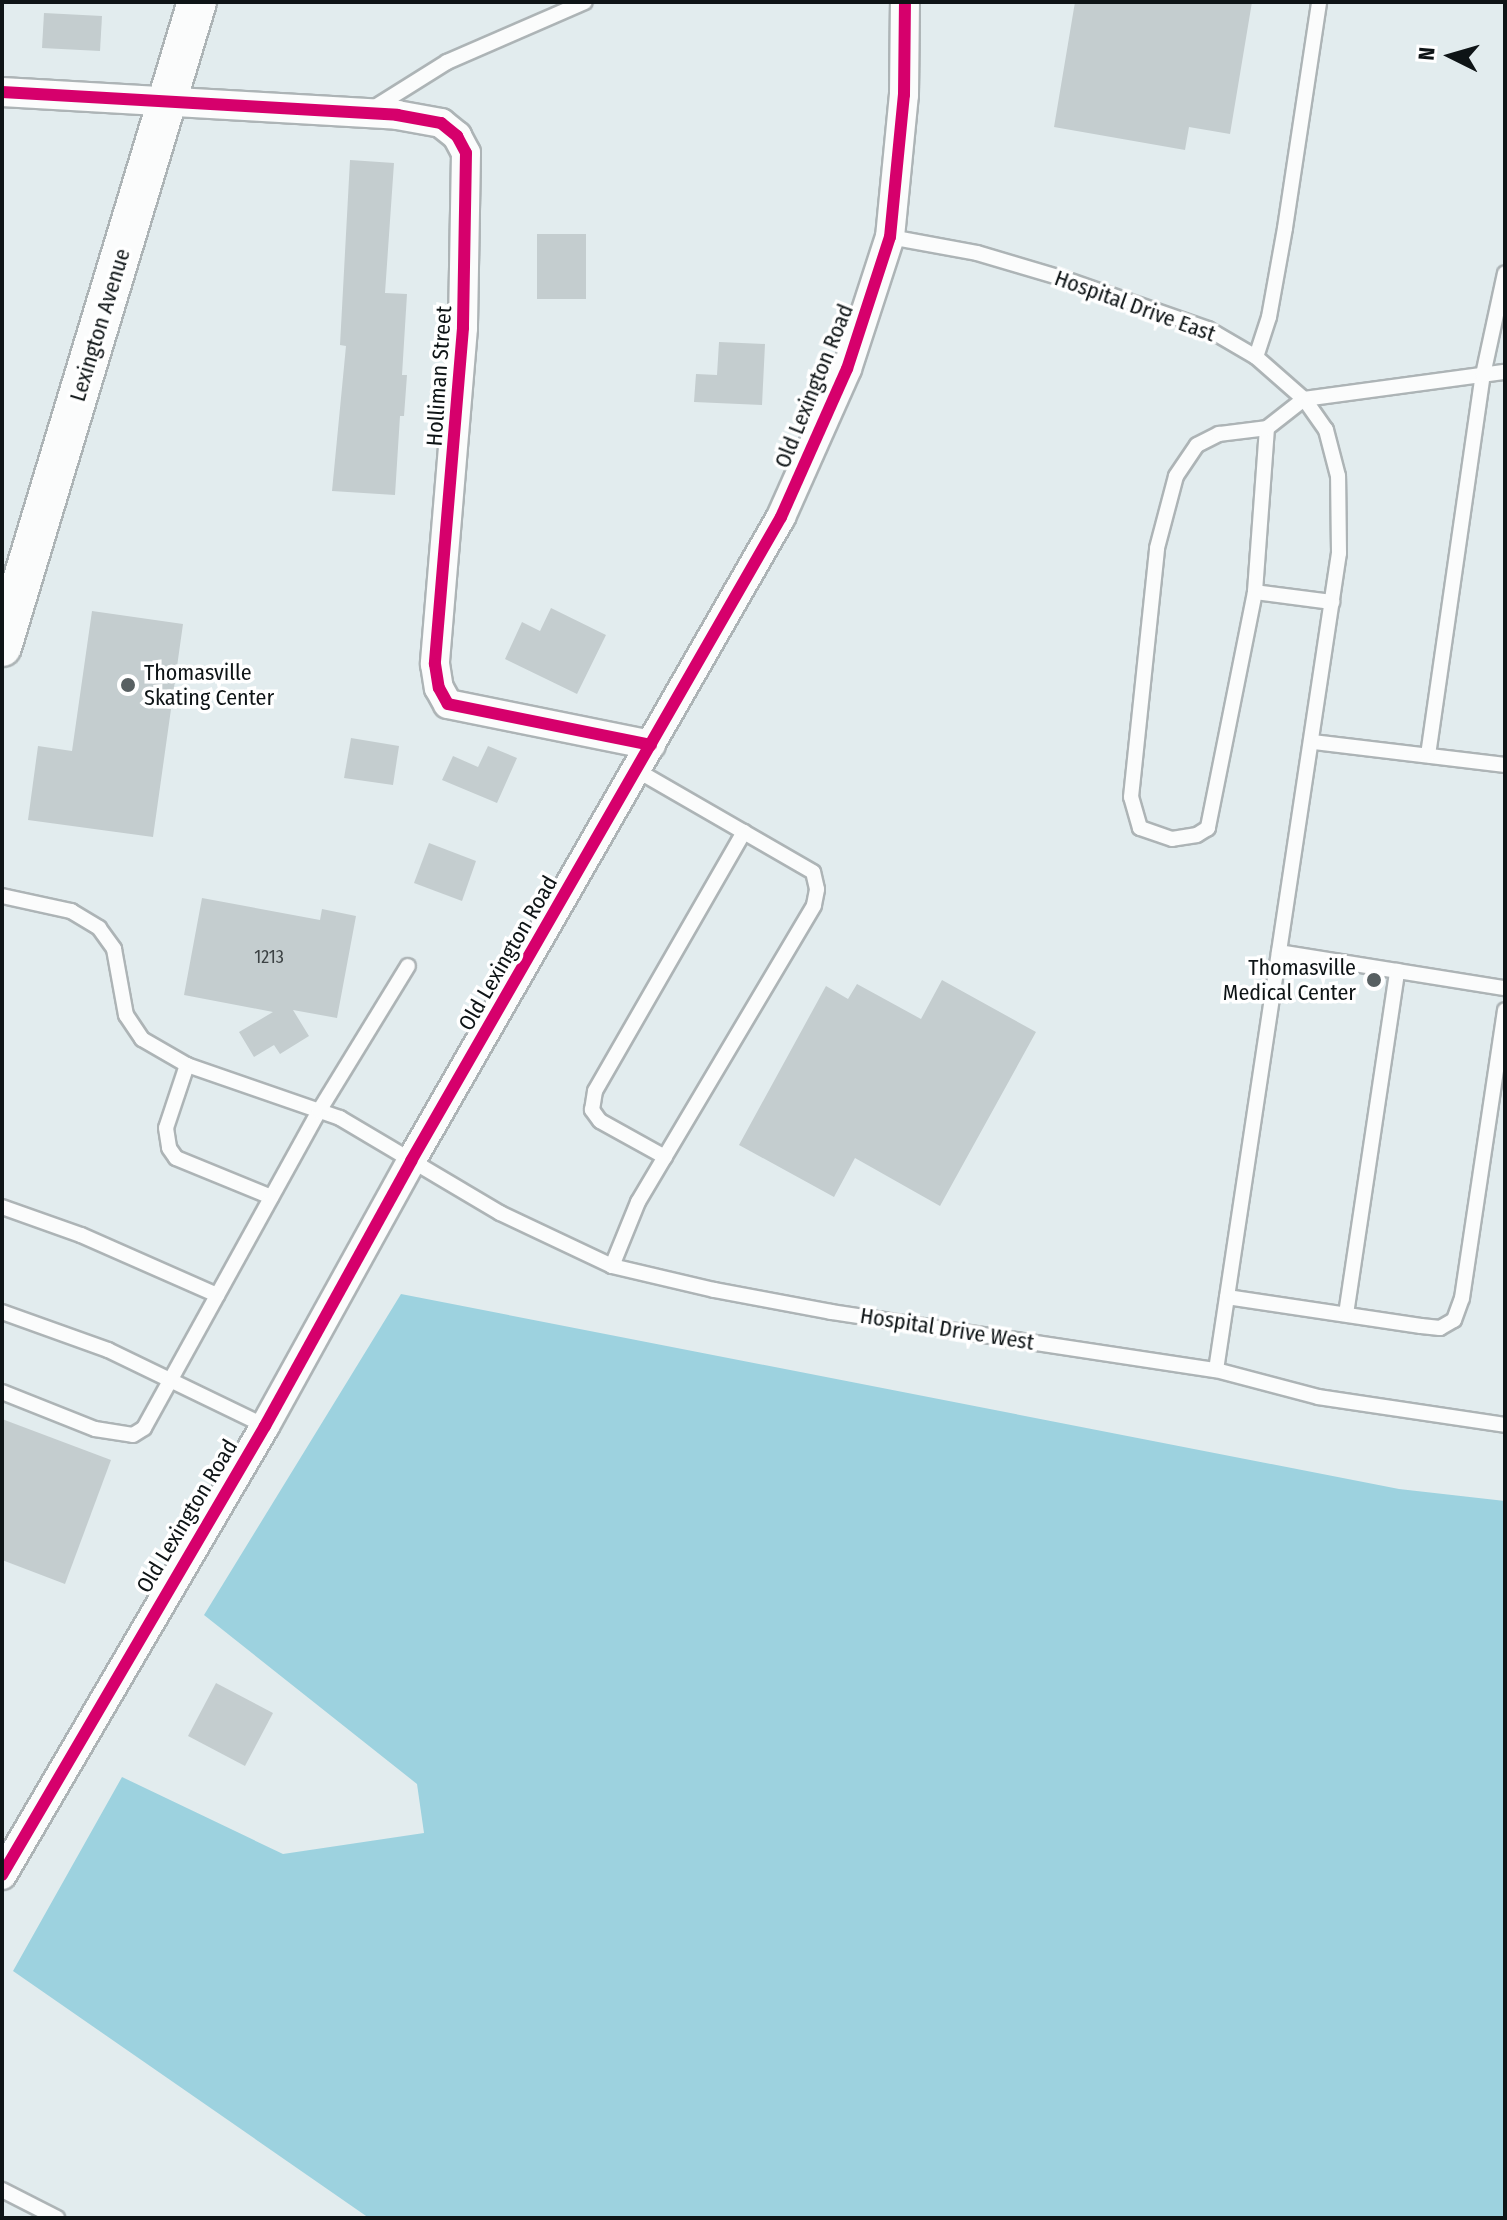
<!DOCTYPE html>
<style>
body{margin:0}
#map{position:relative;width:1507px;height:2220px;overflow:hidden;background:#e2ecee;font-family:"Fira Sans Condensed",sans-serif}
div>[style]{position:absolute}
.forest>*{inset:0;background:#9dd2df}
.building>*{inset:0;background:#c4cdcf}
.roads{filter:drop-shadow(2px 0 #adb4b6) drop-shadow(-2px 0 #adb4b6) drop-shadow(0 2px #adb4b6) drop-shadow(0 -2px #adb4b6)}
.lane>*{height:14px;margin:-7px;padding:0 7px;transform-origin:7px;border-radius:7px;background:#fbfcfc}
.street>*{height:28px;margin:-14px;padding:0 14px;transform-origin:14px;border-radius:14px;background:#fbfcfc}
.secondary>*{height:38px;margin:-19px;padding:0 19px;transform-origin:19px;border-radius:19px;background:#fbfcfc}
.cycleway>*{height:12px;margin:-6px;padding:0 6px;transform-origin:6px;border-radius:6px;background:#d6006c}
.dots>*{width:22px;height:22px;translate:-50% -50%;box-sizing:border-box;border:4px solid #fff;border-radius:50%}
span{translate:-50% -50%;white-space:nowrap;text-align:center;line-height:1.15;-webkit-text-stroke:7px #fff;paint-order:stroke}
.number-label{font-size:18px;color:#3c4244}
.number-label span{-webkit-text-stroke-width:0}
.street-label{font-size:22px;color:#0e1416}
.poi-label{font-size:22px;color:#0e1416}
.left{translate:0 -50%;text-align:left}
.right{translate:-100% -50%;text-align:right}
.frame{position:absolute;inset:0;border:4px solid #0e1416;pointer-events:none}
.north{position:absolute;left:1411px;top:16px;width:80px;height:80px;-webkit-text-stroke:6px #fff;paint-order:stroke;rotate:275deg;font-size:22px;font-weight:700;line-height:32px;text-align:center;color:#0e1416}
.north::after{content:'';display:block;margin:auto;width:28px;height:36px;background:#0e1416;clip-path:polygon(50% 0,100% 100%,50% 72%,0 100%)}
</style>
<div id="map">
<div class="forest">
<i style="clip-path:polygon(401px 1294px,1399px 1489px,1505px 1501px,1505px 2218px,369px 2218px,13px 1971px,122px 1777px,283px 1854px,424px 1833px,417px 1784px,204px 1615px)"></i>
</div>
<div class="building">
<i style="clip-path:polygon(1075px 2px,1252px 2px,1230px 134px,1189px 127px,1185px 150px,1054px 127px)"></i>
<i style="clip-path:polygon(44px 13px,102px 16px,100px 51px,42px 48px)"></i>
<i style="clip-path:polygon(350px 160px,394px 163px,385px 293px,407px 294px,402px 375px,407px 375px,404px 416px,400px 416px,395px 495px,332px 491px,346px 346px,340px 345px)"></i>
<i style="clip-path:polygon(537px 234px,586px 234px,586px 299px,537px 299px)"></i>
<i style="clip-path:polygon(719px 342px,765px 344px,762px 405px,694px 402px,696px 374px,717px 375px)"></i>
<i style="clip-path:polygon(551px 608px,606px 635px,577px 694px,505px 659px,522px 622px,540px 631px)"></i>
<i style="clip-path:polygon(92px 611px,183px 624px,153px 837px,28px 820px,38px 746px,72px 751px)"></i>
<i style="clip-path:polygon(351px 738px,399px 746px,393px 785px,344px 778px)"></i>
<i style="clip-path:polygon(488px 746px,517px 758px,497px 803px,442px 780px,453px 756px,478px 767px)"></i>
<i style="clip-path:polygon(429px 843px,476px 861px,462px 901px,414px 883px)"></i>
<i style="clip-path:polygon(202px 898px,320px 920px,322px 909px,356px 916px,337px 1018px,293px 1010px,309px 1036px,280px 1054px,274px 1045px,254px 1057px,239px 1032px,273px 1012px,184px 995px)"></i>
<i style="clip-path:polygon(942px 980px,1036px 1032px,940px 1206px,855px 1158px,834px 1197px,739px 1145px,826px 986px,848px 999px,857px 984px,921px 1019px)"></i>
<i style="clip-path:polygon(2px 1419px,111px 1460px,65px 1584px,2px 1560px)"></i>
<i style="clip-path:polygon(216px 1683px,273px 1713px,245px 1766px,188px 1736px)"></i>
</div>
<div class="roads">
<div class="lane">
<i style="left:372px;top:109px;width:89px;rotate:-32.1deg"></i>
<i style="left:447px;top:62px;width:150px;rotate:-23.5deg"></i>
<i style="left:890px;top:237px;width:88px;rotate:10.4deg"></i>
<i style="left:977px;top:253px;width:92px;rotate:16.5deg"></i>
<i style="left:1065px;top:279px;width:151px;rotate:19.3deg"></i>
<i style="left:1208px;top:329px;width:56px;rotate:30.3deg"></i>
<i style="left:1256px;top:357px;width:64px;rotate:41.2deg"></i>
<i style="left:1304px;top:399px;width:203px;rotate:-7.7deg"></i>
<i style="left:1256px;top:357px;width:42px;rotate:-72deg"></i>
<i style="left:1269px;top:317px;width:90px;rotate:-79.8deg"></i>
<i style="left:1285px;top:228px;width:229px;rotate:-81.4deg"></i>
<i style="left:1255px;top:592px;width:78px;rotate:7.4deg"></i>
<i style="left:1313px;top:742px;width:193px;rotate:6.8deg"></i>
<i style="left:1428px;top:755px;width:384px;rotate:-81.8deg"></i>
<i style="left:1483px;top:375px;width:104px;rotate:-77.8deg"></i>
<i style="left:2px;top:896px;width:71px;rotate:12.3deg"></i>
<i style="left:71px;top:911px;width:33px;rotate:31deg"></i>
<i style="left:99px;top:928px;width:26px;rotate:54deg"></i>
<i style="left:114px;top:949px;width:67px;rotate:79.7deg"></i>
<i style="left:126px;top:1015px;width:29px;rotate:56deg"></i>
<i style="left:142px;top:1039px;width:52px;rotate:30deg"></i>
<i style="left:187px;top:1065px;width:162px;rotate:19.1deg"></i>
<i style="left:340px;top:1118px;width:186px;rotate:30.7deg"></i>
<i style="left:500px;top:1213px;width:124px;rotate:25.3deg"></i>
<i style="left:612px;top:1266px;width:105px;rotate:13.2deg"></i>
<i style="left:714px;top:1290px;width:119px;rotate:10.6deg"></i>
<i style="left:831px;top:1312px;width:389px;rotate:8.6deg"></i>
<i style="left:1216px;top:1370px;width:106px;rotate:14.8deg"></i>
<i style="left:1318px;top:1397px;width:189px;rotate:8.5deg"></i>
<i style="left:1279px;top:952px;width:229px;rotate:9.1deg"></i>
<i style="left:187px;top:1065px;width:66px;rotate:108.4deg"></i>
<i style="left:166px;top:1128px;width:20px;rotate:81deg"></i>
<i style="left:169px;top:1148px;width:12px;rotate:55deg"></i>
<i style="left:176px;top:1158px;width:103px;rotate:22.3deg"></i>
<i style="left:665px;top:1157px;width:74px;rotate:-151deg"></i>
<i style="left:600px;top:1121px;width:14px;rotate:-126deg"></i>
<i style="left:592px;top:1110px;width:19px;rotate:-81deg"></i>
<i style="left:595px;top:1091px;width:299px;rotate:-60.1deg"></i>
<i style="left:2px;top:1207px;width:84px;rotate:19.5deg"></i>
<i style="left:81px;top:1235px;width:149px;rotate:23.8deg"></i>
<i style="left:612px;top:1266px;width:69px;rotate:-67.9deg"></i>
<i style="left:638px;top:1202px;width:345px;rotate:-59.3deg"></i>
<i style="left:814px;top:905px;width:16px;rotate:-79deg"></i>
<i style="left:817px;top:889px;width:17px;rotate:-103deg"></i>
<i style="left:813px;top:872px;width:204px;rotate:-150deg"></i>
<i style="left:1227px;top:1297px;width:196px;rotate:8.5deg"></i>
<i style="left:1421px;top:1326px;width:19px;rotate:6deg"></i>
<i style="left:1440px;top:1328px;width:16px;rotate:-30deg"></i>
<i style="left:1454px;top:1320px;width:23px;rotate:-70deg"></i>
<i style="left:1462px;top:1298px;width:291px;rotate:-81.5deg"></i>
<i style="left:2px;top:1312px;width:113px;rotate:19.7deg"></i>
<i style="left:108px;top:1350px;width:174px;rotate:25.8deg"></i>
<i style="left:1346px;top:1314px;width:347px;rotate:-81.5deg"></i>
<i style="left:1216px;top:1370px;width:826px;rotate:-81.44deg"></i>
<i style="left:1339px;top:553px;width:77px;rotate:-90.7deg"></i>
<i style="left:1338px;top:476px;width:48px;rotate:-104.6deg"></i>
<i style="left:1326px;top:430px;width:38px;rotate:-125deg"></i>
<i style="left:1304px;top:399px;width:47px;rotate:141.9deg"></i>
<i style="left:1267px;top:428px;width:164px;rotate:94.2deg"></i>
<i style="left:1255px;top:592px;width:241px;rotate:101.3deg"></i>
<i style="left:1208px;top:828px;width:13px;rotate:148deg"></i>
<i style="left:1197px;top:835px;width:25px;rotate:171deg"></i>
<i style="left:1172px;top:839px;width:34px;rotate:-161deg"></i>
<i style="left:1140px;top:828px;width:32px;rotate:-106deg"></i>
<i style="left:1131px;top:797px;width:250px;rotate:-84deg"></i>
<i style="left:1157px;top:548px;width:74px;rotate:-75.2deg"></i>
<i style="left:1176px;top:476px;width:37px;rotate:-56deg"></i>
<i style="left:1197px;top:445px;width:25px;rotate:-27deg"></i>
<i style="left:1219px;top:434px;width:48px;rotate:-7.1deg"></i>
<i style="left:2px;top:1392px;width:100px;rotate:21.7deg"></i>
<i style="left:95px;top:1429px;width:38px;rotate:9deg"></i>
<i style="left:133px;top:1435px;width:13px;rotate:-32deg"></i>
<i style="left:144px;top:1428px;width:362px;rotate:-61.1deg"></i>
<i style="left:319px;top:1111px;width:170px;rotate:-58.5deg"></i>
<i style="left:2px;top:2190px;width:62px;rotate:27deg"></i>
</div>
<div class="street">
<i style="left:2px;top:92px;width:396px;rotate:3.3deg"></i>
<i style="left:397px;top:115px;width:45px;rotate:10.3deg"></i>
<i style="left:441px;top:123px;width:21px;rotate:39deg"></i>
<i style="left:457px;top:136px;width:19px;rotate:62deg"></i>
<i style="left:466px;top:153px;width:175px;rotate:91deg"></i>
<i style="left:463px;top:328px;width:337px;rotate:94.8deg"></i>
<i style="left:435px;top:664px;width:24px;rotate:81deg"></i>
<i style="left:439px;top:688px;width:18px;rotate:61deg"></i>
<i style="left:448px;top:704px;width:207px;rotate:11.4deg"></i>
<i style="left:2px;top:1875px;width:520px;rotate:-59.64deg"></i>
<i style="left:265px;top:1426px;width:303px;rotate:-61.1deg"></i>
<i style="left:411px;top:1161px;width:743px;rotate:-60.12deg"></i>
<i style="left:781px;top:517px;width:162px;rotate:-66deg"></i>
<i style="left:847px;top:369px;width:139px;rotate:-72deg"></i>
<i style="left:890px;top:237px;width:143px;rotate:-84.4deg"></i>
<i style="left:904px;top:95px;width:93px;rotate:-89.4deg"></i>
</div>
<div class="secondary">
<i style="left:2px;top:647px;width:674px;rotate:-73.18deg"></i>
</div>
</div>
<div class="cycleway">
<i style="left:2px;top:92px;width:396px;rotate:3.3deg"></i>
<i style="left:397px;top:115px;width:45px;rotate:10.3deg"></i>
<i style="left:441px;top:123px;width:21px;rotate:39deg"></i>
<i style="left:457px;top:136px;width:19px;rotate:62deg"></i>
<i style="left:466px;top:153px;width:175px;rotate:91deg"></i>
<i style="left:463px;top:328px;width:337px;rotate:94.8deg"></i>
<i style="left:435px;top:664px;width:24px;rotate:81deg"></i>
<i style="left:439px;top:688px;width:18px;rotate:61deg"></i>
<i style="left:448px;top:704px;width:207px;rotate:11.4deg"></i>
<i style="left:2px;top:1875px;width:520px;rotate:-59.64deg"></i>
<i style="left:265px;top:1426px;width:303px;rotate:-61.1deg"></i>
<i style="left:411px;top:1161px;width:743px;rotate:-60.12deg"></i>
<i style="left:781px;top:517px;width:162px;rotate:-66deg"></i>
<i style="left:847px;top:369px;width:139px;rotate:-72deg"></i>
<i style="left:890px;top:237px;width:143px;rotate:-84.4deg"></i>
<i style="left:904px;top:95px;width:93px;rotate:-89.4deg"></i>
</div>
<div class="dots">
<i style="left:128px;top:685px;background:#586062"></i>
<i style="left:1374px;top:980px;background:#586062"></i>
</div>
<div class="number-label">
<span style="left:269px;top:957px">1213</span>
</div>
<div class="street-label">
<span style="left:1135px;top:306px;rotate:20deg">Hospital Drive East</span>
<span style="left:100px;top:325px;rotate:-73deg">Lexington Avenue</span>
<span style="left:439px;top:376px;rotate:-86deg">Holliman Street</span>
<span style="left:814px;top:386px;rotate:-68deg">Old Lexington Road</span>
<span style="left:508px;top:953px;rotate:-60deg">Old Lexington Road</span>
<span style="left:947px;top:1329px;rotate:9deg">Hospital Drive West</span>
<span style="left:187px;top:1516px;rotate:-59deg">Old Lexington Road</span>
</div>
<div class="poi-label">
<span class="left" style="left:144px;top:685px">Thomasville<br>Skating Center</span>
<span class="right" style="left:1356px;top:980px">Thomasville<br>Medical Center</span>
</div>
<div class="frame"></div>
<div class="north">N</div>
</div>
